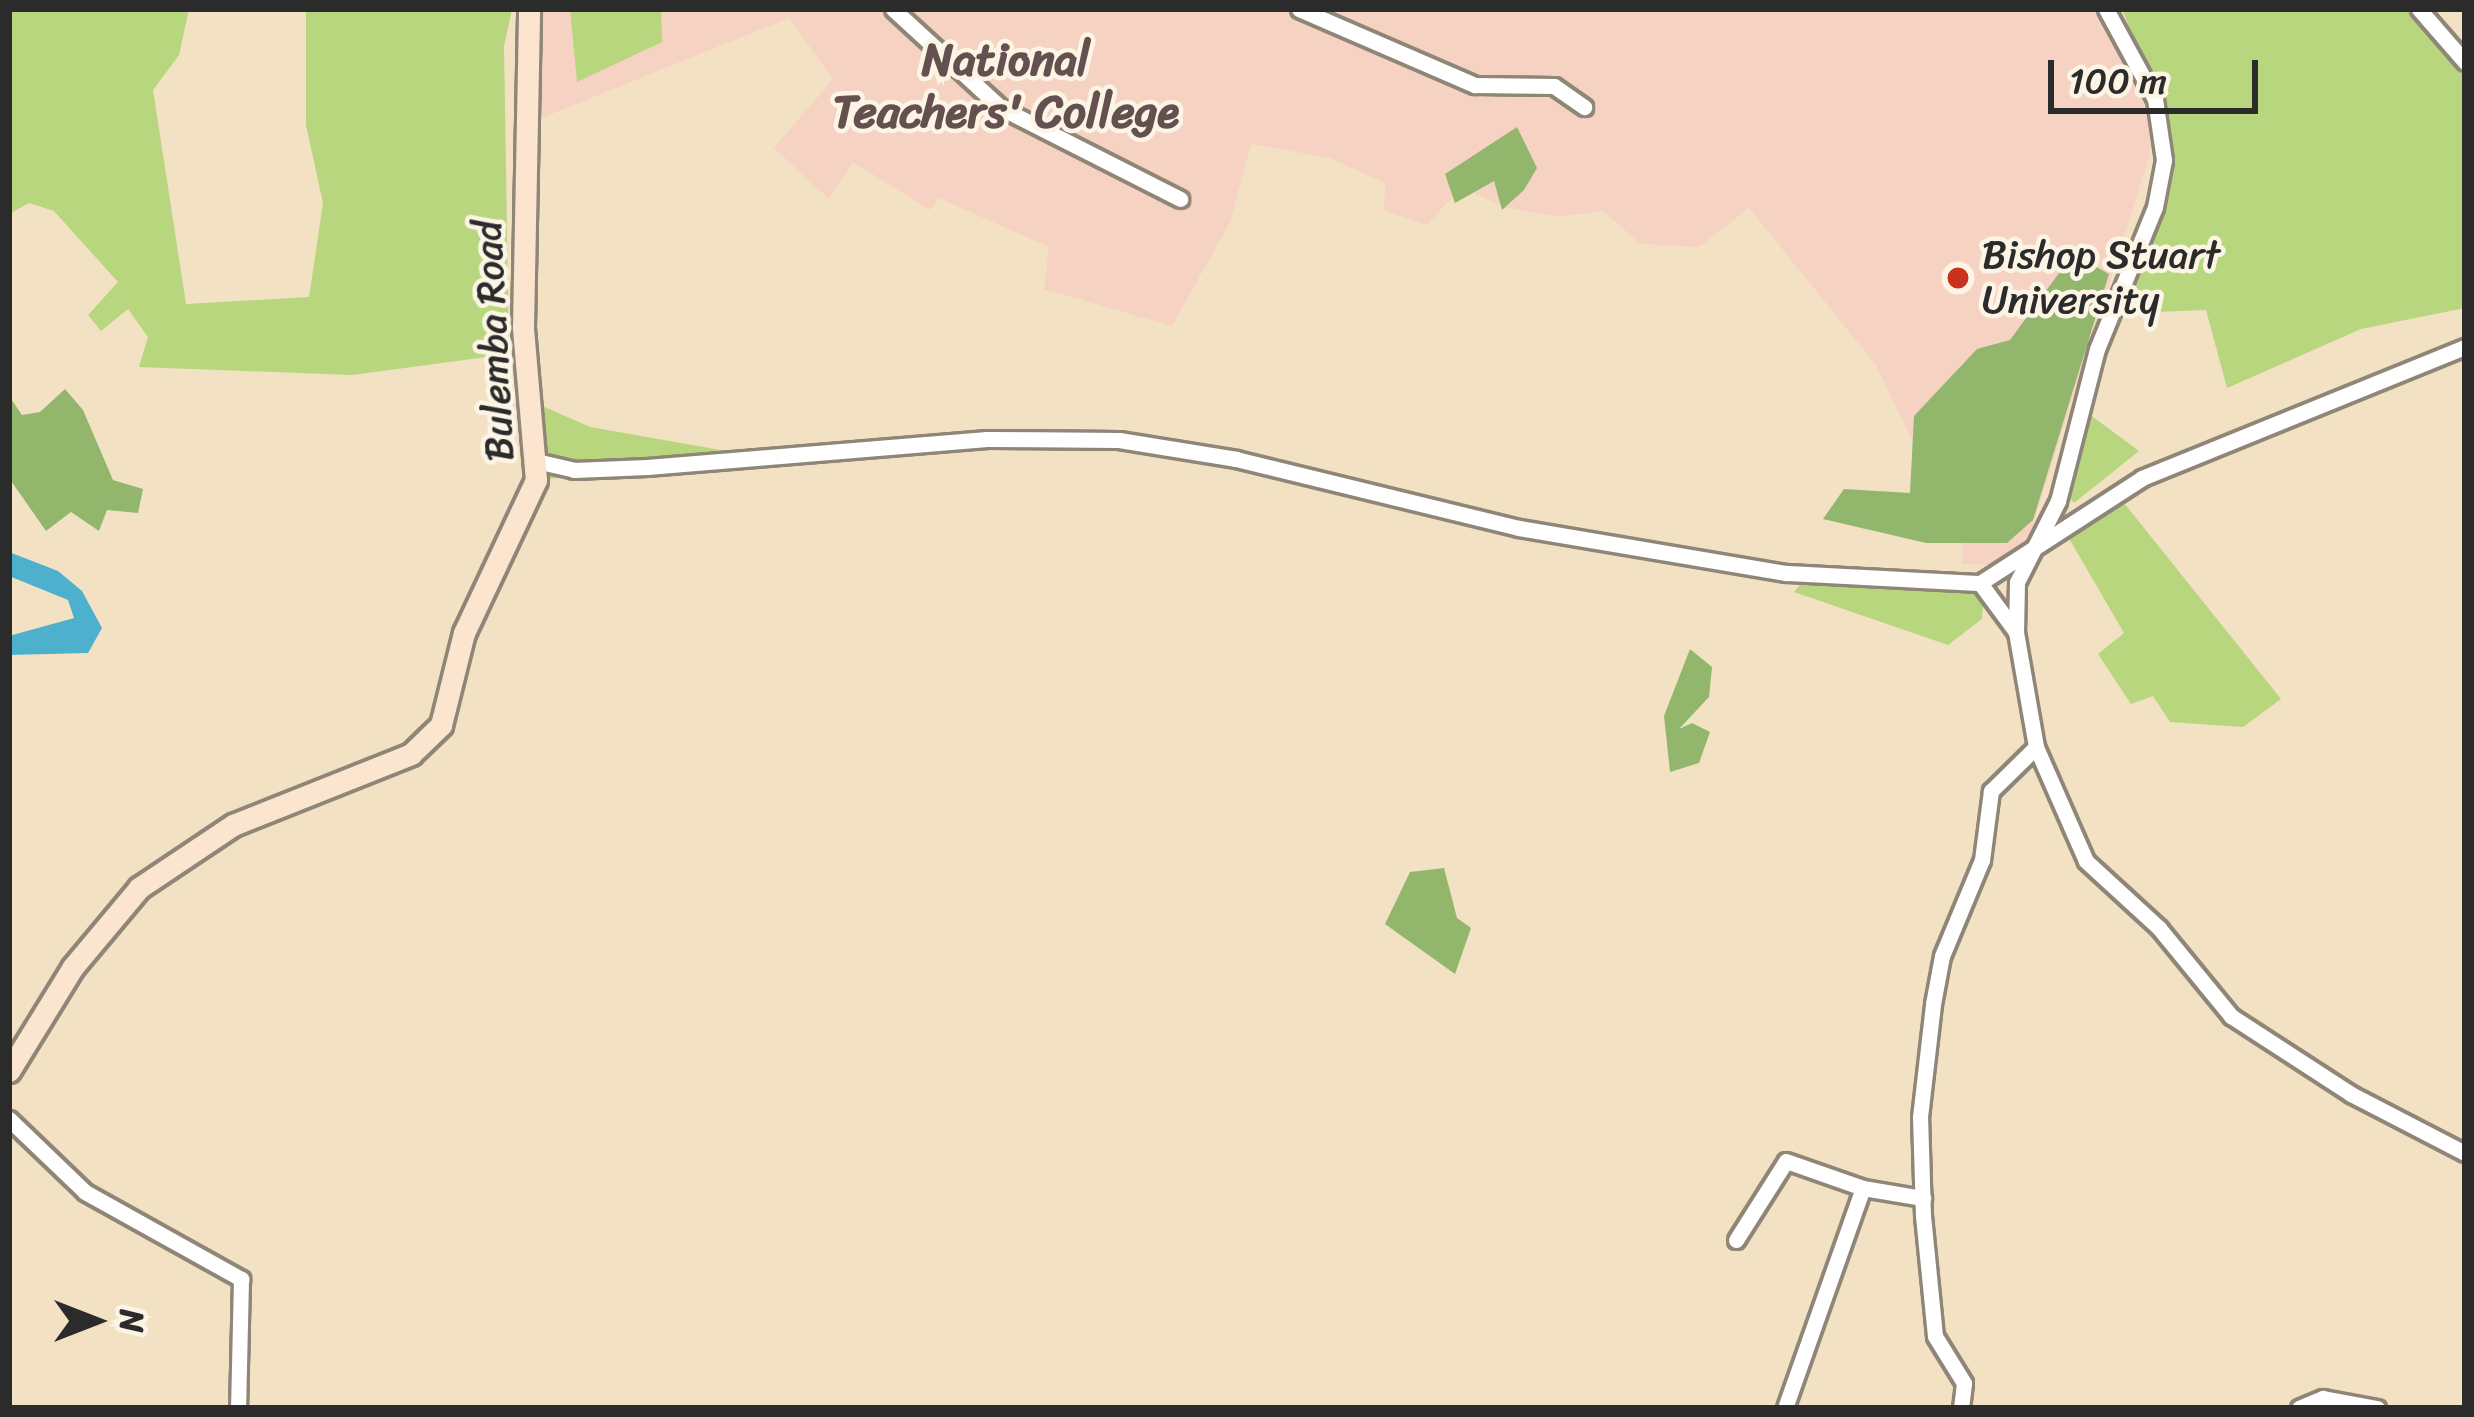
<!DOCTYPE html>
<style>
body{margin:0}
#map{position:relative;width:2474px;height:1417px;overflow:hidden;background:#f3e1c4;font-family:Sriracha,sans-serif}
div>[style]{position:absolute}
.built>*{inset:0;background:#f6d2c3}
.green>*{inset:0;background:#b8d67d}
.forest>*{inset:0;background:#92b76c}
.water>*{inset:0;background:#4db0cc}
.roads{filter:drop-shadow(3px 0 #8f8678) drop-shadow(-3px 0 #8f8678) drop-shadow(0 3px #8f8678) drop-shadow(0 -3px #8f8678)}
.minor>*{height:15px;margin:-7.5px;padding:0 7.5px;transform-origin:7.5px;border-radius:7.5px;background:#fff}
.secondary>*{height:21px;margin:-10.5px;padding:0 10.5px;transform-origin:10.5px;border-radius:10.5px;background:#fce5cf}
.dots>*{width:33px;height:33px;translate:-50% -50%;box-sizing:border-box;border:6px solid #fcf5e5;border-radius:50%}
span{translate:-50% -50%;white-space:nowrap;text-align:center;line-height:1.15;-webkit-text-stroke:9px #fcf5e5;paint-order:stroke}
.poi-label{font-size:39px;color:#2b2b2b}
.left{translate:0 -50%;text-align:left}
.street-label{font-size:39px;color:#2b2b2b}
.quarter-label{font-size:45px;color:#64504f;font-weight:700}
.frame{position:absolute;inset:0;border:12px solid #2b2b2b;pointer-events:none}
.north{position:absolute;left:36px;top:1261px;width:120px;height:120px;-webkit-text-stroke:9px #fcf5e5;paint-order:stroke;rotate:90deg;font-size:33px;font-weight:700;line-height:48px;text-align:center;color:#2b2b2b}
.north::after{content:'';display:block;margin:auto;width:42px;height:54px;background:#2b2b2b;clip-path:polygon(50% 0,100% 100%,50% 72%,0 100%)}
.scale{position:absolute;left:2048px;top:60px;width:210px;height:54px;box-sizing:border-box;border:6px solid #2b2b2b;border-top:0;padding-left:15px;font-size:36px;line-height:42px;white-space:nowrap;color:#2b2b2b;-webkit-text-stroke:9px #fcf5e5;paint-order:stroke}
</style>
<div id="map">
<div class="built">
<i style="clip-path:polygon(532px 9px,2099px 9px,2116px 31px,2147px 113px,2151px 151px,2028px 540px,1991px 565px,1961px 564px,1963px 547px,1876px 365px,1749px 208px,1699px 247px,1641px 244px,1603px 211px,1559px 217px,1506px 208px,1461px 187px,1427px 225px,1384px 210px,1385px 183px,1330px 158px,1251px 144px,1230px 222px,1172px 326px,1044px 289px,1049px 247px,939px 198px,930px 210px,853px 162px,829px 199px,774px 148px,833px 79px,789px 18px,522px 126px)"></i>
</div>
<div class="green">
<i style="clip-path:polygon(9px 9px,189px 9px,179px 55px,153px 90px,186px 304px,309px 297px,323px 203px,306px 125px,306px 9px,512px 9px,504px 46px,509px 354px,352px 375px,139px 367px,148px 337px,128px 309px,101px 331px,88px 315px,118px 282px,54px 211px,29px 203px,9px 214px)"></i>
<i style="clip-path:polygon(570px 9px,661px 9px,662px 42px,577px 82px)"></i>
<i style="clip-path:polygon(2122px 9px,2427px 9px,2465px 53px,2465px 308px,2361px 329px,2227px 388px,2206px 310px,2106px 314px,2153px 203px,2163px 112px)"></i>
<i style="clip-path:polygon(531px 401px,590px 427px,743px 454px,542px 480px)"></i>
<i style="clip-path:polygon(2085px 411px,2139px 451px,2074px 503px,2065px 493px)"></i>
<i style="clip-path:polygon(2112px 488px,2281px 699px,2243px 727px,2170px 722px,2153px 696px,2131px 704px,2098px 654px,2124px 633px,2060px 523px)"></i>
<i style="clip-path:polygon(1808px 575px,1971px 577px,1984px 594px,1982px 619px,1948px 645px,1794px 592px)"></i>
</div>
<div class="forest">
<i style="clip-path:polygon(1517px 127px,1537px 168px,1524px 190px,1502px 210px,1494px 181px,1455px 203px,1445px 174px)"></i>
<i style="clip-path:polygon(2073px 254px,2109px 274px,2033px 520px,2007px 543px,1926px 543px,1823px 519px,1844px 489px,1910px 493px,1914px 416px,1977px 349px,2010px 340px)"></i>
<i style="clip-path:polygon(65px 389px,83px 410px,113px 480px,143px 489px,138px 513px,107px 510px,99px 531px,71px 512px,46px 531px,9px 478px,9px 396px,22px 415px,40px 412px)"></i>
<i style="clip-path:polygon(1690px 649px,1712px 667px,1709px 697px,1679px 729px,1692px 723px,1710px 732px,1699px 763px,1670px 772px,1664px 716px)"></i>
<i style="clip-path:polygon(1444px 868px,1457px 918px,1471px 928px,1455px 974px,1385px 924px,1410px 872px)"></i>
</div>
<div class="water">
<i style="clip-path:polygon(9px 552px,58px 571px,82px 591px,102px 628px,88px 653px,9px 655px,9px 636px,74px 618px,68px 600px,9px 576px)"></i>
</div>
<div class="roads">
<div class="minor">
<i style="left:893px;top:9px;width:147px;rotate:42.5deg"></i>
<i style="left:1001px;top:108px;width:201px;rotate:26.9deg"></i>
<i style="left:1299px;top:9px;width:192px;rotate:23.4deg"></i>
<i style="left:1475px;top:85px;width:79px;rotate:0.7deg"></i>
<i style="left:1554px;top:86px;width:37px;rotate:35deg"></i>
<i style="left:2106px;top:9px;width:102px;rotate:61.4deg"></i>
<i style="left:2155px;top:99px;width:62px;rotate:81.6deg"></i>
<i style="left:2164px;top:160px;width:48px;rotate:100.8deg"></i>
<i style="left:2155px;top:207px;width:153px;rotate:112.2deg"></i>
<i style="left:2097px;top:349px;width:157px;rotate:104.4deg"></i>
<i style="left:2058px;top:501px;width:91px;rotate:116.8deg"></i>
<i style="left:2017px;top:582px;width:50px;rotate:91.1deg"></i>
<i style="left:2016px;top:632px;width:117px;rotate:80.1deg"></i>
<i style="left:2036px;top:747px;width:124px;rotate:66.3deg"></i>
<i style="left:2086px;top:861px;width:99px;rotate:42.5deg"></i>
<i style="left:2159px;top:928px;width:114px;rotate:50.7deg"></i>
<i style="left:2231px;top:1016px;width:143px;rotate:33deg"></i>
<i style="left:2351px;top:1094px;width:128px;rotate:27.4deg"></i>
<i style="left:2419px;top:9px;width:70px;rotate:49deg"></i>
<i style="left:536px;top:461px;width:39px;rotate:13deg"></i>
<i style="left:574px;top:470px;width:73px;rotate:-2.4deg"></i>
<i style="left:647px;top:467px;width:341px;rotate:-4.7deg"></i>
<i style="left:987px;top:439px;width:132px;rotate:0.4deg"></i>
<i style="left:1119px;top:440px;width:119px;rotate:9.2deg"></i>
<i style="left:1236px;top:459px;width:291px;rotate:13.7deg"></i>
<i style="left:1519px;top:528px;width:271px;rotate:9.6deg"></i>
<i style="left:1786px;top:573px;width:194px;rotate:3deg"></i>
<i style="left:1980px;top:583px;width:193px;rotate:-32.9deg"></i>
<i style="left:2142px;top:478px;width:349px;rotate:-22.1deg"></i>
<i style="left:1980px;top:583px;width:61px;rotate:53.7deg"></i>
<i style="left:9px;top:1119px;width:105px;rotate:43.8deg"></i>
<i style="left:85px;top:1192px;width:179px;rotate:29.1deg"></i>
<i style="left:241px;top:1279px;width:129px;rotate:91.3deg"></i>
<i style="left:1736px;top:1240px;width:93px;rotate:-57.7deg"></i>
<i style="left:1786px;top:1161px;width:82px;rotate:19.3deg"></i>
<i style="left:1785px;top:1408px;width:233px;rotate:-70.5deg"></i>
<i style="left:1863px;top:1188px;width:61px;rotate:9.5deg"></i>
<i style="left:1961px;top:1408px;width:25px;rotate:-83deg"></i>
<i style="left:1964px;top:1383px;width:55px;rotate:-121.7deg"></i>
<i style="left:1935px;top:1336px;width:121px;rotate:-95.7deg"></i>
<i style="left:1923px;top:1216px;width:99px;rotate:-91.7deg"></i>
<i style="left:1920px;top:1117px;width:114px;rotate:-83.4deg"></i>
<i style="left:1933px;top:1004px;width:49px;rotate:-79.4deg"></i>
<i style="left:1942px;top:956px;width:104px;rotate:-67.4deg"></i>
<i style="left:1982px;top:860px;width:70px;rotate:-82.6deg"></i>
<i style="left:1991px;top:791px;width:63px;rotate:-44.4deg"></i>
<i style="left:2299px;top:1408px;width:26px;rotate:-23deg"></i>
<i style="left:2323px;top:1398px;width:55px;rotate:10.5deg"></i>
</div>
<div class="secondary">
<i style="left:9px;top:1071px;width:122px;rotate:-58.4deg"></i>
<i style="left:73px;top:967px;width:103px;rotate:-50.1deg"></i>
<i style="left:139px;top:888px;width:113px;rotate:-33.8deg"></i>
<i style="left:233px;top:825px;width:192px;rotate:-21.7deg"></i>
<i style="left:411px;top:754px;width:42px;rotate:-44deg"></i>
<i style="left:441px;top:725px;width:95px;rotate:-76deg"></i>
<i style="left:464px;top:633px;width:169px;rotate:-64.8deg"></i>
<i style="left:536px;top:480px;width:154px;rotate:-94.9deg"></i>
<i style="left:523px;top:327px;width:318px;rotate:-88.9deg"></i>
</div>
</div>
<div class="dots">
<i style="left:1958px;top:278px;background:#c8321e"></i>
</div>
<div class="poi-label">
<span class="left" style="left:1982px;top:278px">Bishop Stuart<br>University</span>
</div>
<div class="street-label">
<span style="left:494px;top:341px;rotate:-93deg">Bulemba Road</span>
</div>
<div class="quarter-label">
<span style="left:1006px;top:87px">National<br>Teachers' College</span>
</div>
<div class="frame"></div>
<div class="north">N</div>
<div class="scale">100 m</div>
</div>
